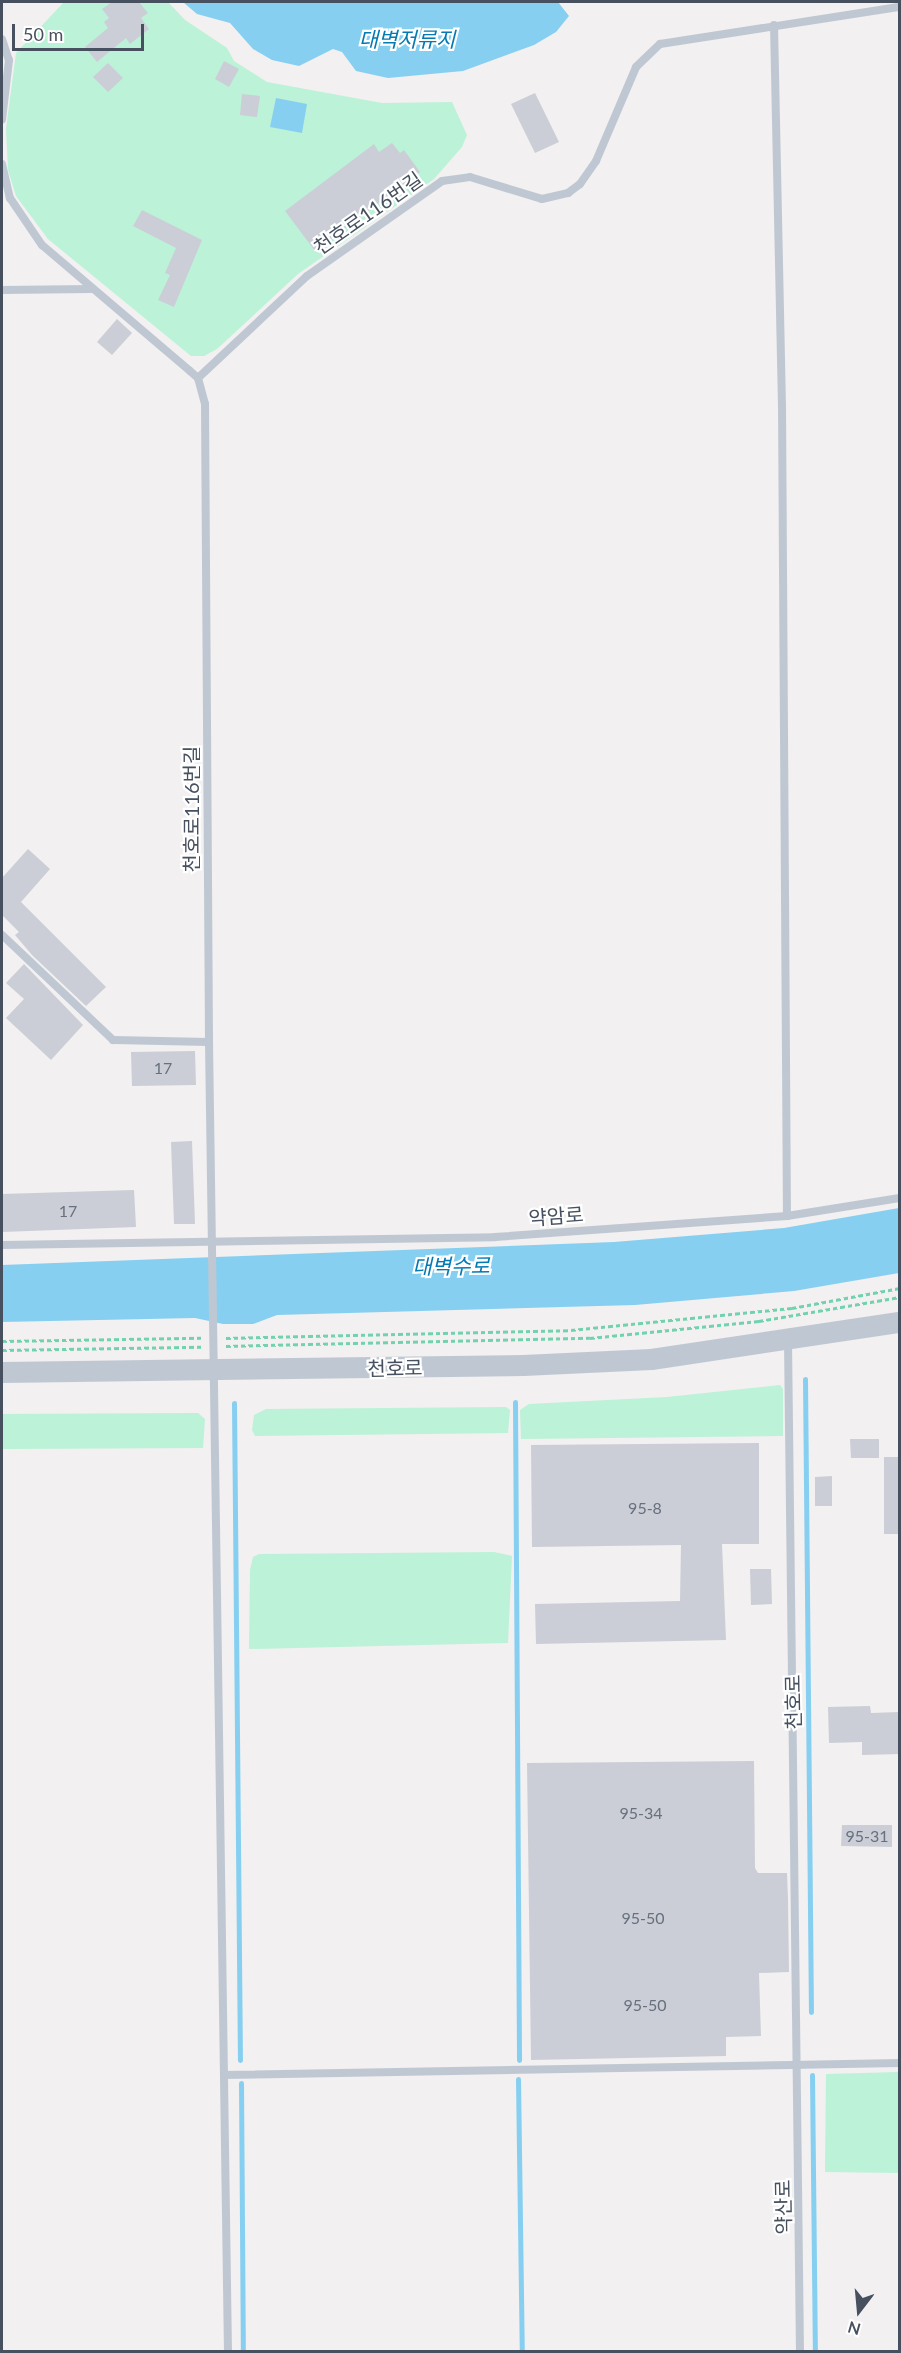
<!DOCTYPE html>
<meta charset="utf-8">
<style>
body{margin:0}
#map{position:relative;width:901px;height:2353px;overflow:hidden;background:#f2f0f0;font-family:Lato,"Noto Sans KR",sans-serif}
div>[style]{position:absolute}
.green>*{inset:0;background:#bcf2d7}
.water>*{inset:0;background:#86cff1}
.stream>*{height:5px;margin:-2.5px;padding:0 2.5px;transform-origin:2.5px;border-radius:2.5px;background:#86cff1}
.building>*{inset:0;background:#cbced6}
.path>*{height:3px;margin-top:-1.5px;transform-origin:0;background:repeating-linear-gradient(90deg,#72d2ae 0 4.5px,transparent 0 7.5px)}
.service>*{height:8px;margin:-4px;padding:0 4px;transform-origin:4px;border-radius:4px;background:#bfc8d2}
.tertiary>*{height:21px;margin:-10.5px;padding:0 10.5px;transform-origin:10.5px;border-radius:10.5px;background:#bfc8d2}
span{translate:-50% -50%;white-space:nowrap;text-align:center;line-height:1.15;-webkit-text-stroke:4.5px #fff;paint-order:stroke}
.number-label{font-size:16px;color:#67707c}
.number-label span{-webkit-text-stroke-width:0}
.street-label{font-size:20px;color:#46505e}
.water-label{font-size:21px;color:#047ab4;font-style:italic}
.frame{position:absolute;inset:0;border:3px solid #46505e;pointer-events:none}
.north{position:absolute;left:829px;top:2281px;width:60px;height:60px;-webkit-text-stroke:4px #fff;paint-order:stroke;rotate:196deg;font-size:16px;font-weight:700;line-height:24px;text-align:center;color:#46505e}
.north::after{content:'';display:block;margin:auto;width:21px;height:27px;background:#46505e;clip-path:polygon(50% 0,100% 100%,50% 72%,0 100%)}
.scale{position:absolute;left:12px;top:24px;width:132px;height:27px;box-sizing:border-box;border:3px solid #46505e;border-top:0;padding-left:8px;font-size:18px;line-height:21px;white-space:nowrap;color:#46505e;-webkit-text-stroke:4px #fff;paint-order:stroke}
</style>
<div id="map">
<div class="green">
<i style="clip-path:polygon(64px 2px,168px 2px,185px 20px,227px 48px,234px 61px,267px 82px,382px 103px,452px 102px,467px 135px,462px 147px,434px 179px,298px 274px,217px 349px,204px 356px,191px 356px,48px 239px,16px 196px,8px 170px,6px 129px,16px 53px)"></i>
<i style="clip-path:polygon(780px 1385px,783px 1389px,783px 1436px,521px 1439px,520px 1410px,529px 1404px,667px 1397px)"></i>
<i style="clip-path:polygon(506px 1407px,510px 1410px,508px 1433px,255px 1436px,252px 1430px,254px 1415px,266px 1409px)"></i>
<i style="clip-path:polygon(198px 1413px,205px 1419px,203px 1448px,2px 1449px,2px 1414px)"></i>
<i style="clip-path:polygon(494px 1552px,512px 1556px,508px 1643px,249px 1649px,250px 1570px,253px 1557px,259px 1554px)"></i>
<i style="clip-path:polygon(899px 2072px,899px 2173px,825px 2172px,826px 2074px)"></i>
</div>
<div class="water">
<i style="clip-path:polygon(183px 2px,558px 2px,569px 16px,556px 32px,534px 45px,463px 71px,388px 78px,356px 71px,342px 52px,333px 49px,299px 66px,272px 60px,253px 49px,230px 23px,197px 14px)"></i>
<i style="clip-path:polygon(276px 98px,307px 104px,302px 133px,270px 127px)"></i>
<i style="clip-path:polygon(899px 1208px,899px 1273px,794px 1291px,635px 1305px,277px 1315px,253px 1324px,223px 1324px,195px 1318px,2px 1322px,2px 1265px,614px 1242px,784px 1228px)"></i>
</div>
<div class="stream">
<i style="left:805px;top:1379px;width:633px;rotate:89.46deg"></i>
<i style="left:515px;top:1402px;width:658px;rotate:89.65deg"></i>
<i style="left:234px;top:1403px;width:657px;rotate:89.48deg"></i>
<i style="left:812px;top:2075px;width:277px;rotate:89.4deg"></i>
<i style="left:518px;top:2079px;width:273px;rotate:89.2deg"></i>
<i style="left:241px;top:2083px;width:269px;rotate:89.6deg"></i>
</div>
<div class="building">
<i style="clip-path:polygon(112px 2px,139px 2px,148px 13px,141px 18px,149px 29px,130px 44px,126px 38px,97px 62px,85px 47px,108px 28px,104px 22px,109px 18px,102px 9px)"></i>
<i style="clip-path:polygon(224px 61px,239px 69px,229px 87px,215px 79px)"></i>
<i style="clip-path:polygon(108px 63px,123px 78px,108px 92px,93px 77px)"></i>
<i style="clip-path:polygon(535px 93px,559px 142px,535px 153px,511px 104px)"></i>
<i style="clip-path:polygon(242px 94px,260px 96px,257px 117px,240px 115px)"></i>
<i style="clip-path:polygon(392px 143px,400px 153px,404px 150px,420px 172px,315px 251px,285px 211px,374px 144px,379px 152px)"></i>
<i style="clip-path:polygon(142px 210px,202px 240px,174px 307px,158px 300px,170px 275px,165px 273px,176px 248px,133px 226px)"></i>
<i style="clip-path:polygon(117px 319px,132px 333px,112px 355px,97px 342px)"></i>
<i style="clip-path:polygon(28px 849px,50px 869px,21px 902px,106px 987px,86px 1006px,32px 955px,15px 935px,19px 932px,2px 915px,2px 878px)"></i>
<i style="clip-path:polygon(24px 964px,83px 1025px,51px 1060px,6px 1018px,24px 999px,6px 983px)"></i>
<i style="clip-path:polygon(195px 1051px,196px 1085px,132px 1086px,131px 1052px)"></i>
<i style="clip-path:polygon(192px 1141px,195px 1224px,174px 1224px,171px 1142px)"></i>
<i style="clip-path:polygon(134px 1190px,136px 1227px,2px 1232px,2px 1194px)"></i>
<i style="clip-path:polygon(850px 1439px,879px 1439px,879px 1458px,851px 1458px)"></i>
<i style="clip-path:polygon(759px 1443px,759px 1544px,722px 1544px,726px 1640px,536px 1644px,535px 1604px,680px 1601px,681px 1545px,532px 1547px,531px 1445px)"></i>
<i style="clip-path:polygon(884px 1457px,900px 1457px,900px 1534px,884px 1534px)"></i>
<i style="clip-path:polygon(832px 1476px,832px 1506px,815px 1506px,815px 1477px)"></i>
<i style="clip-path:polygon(750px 1569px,771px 1569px,772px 1604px,751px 1605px)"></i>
<i style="clip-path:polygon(870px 1706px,871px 1713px,900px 1712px,900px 1754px,862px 1755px,862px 1742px,829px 1743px,828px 1707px)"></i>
<i style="clip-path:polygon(754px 1761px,755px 1868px,758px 1873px,787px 1873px,788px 1899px,789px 1972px,759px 1973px,761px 2036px,726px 2037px,726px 2056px,531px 2060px,527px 1763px)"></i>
<i style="clip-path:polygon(842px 1825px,892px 1825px,892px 1847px,841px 1846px)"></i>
</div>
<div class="path">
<i style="left:226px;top:1338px;width:345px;rotate:-1.3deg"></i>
<i style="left:571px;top:1330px;width:222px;rotate:-5.7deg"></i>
<i style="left:792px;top:1308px;width:110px;rotate:-10.5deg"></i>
<i style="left:2px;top:1341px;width:200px;rotate:-0.9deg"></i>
<i style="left:226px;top:1346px;width:364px;rotate:-1.3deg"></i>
<i style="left:590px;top:1338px;width:170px;rotate:-5.7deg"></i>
<i style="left:759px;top:1321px;width:143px;rotate:-9.7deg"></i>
<i style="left:2px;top:1350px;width:200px;rotate:-0.9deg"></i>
</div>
<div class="service">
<i style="left:774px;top:25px;width:380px;rotate:88.8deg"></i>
<i style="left:782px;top:405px;width:811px;rotate:89.65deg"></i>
<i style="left:2px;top:39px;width:22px;rotate:72deg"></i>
<i style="left:9px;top:60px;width:60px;rotate:96.7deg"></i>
<i style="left:2px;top:164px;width:35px;rotate:77deg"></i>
<i style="left:10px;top:198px;width:57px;rotate:55.8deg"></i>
<i style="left:42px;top:245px;width:194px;rotate:40.4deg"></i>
<i style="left:190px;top:371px;width:11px;rotate:41deg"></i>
<i style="left:198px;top:378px;width:27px;rotate:75deg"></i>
<i style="left:205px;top:404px;width:638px;rotate:89.64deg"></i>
<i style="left:209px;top:1042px;width:1310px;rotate:89.17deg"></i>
<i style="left:2px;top:290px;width:89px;rotate:-0.6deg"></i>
<i style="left:198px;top:378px;width:149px;rotate:-43.1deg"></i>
<i style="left:307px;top:276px;width:165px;rotate:-35.1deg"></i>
<i style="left:442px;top:181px;width:28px;rotate:-8deg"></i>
<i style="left:470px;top:177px;width:75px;rotate:17deg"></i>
<i style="left:542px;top:199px;width:27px;rotate:-13deg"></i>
<i style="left:568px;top:193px;width:15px;rotate:-37deg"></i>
<i style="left:580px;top:184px;width:28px;rotate:-55deg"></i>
<i style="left:596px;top:161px;width:102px;rotate:-66.9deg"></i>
<i style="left:636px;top:67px;width:33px;rotate:-44deg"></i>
<i style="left:660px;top:44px;width:243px;rotate:-8.8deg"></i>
<i style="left:2px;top:935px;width:153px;rotate:43.4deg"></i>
<i style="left:113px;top:1040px;width:96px;rotate:1.2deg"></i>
<i style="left:2px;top:1245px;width:493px;rotate:-0.9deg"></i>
<i style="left:495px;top:1237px;width:293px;rotate:-4.1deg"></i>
<i style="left:787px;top:1216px;width:114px;rotate:-9.1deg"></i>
<i style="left:788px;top:1341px;width:1011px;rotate:89.32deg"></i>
<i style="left:224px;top:2075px;width:676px;rotate:-1.02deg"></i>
</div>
<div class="tertiary">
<i style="left:2px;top:1372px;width:521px;rotate:-0.77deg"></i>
<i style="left:523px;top:1365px;width:128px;rotate:-2.7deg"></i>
<i style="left:651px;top:1359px;width:252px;rotate:-8.5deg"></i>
</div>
<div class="number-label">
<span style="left:163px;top:1068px">17</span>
<span style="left:68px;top:1211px">17</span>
<span style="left:645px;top:1508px">95-8</span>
<span style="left:641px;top:1813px">95-34</span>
<span style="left:867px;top:1836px">95-31</span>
<span style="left:643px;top:1918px">95-50</span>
<span style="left:645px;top:2005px">95-50</span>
</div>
<div class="street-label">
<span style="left:368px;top:213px;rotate:-35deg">천호로116번길</span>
<span style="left:191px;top:809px;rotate:-90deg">천호로116번길</span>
<span style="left:556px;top:1216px;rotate:-4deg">약암로</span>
<span style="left:395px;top:1368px;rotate:-1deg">천호로</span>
<span style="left:793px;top:1702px;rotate:-91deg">천호로</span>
<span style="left:783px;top:2207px;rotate:-91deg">약산로</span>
</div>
<div class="water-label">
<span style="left:407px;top:39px">대벽저류지</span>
<span style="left:451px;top:1266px;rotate:-1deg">대벽수로</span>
</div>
<div class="frame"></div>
<div class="north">N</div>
<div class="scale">50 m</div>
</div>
